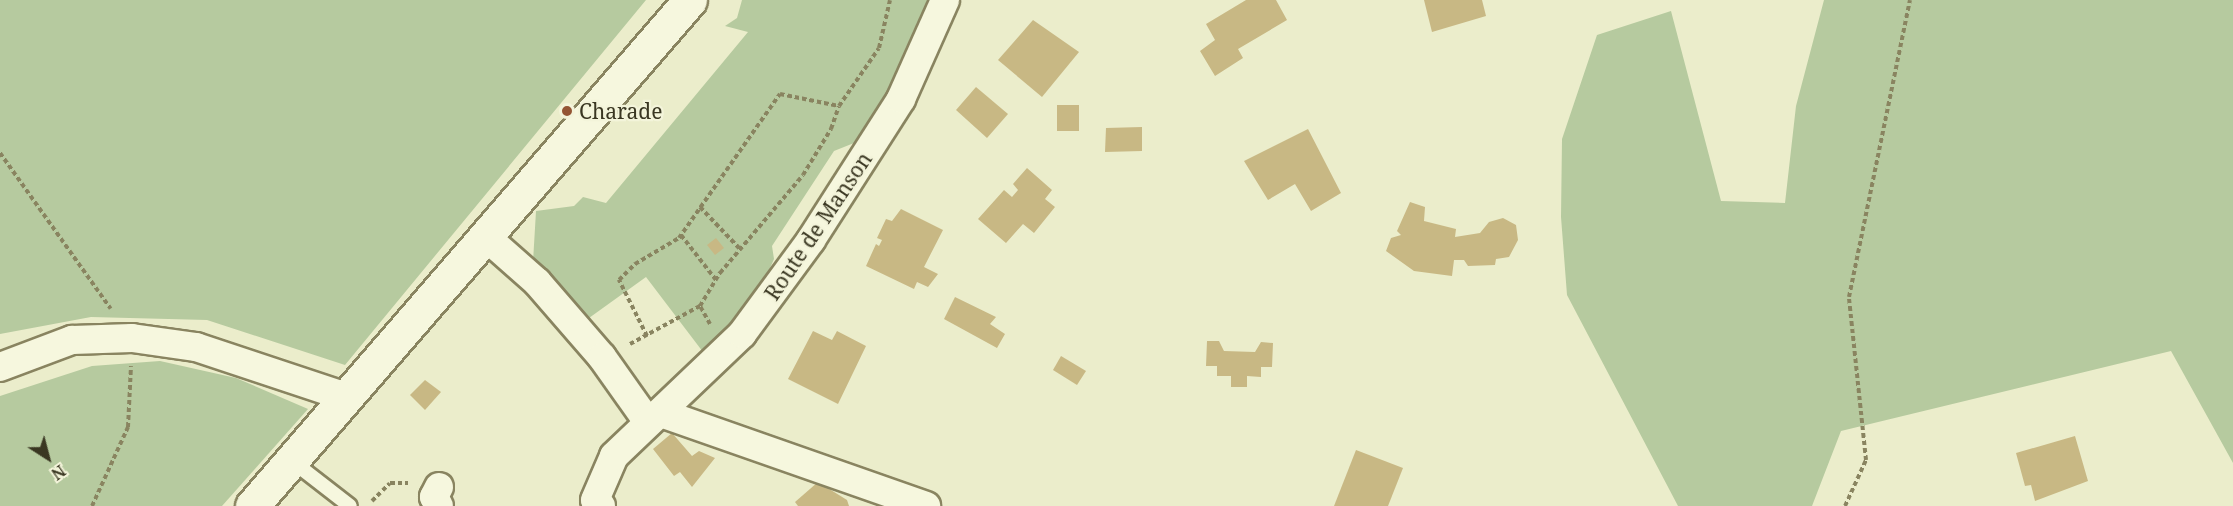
<!DOCTYPE html>
<style>
body{margin:0}
#map{position:relative;width:2233px;height:506px;overflow:hidden;background:#ebedcb;font-family:"Noto Serif",serif}
div>[style]{position:absolute}
.green>*{inset:0;background:#b6ca9f}
.building>*{inset:0;background:#c8b884}
.path>*{height:4px;margin-top:-2px;transform-origin:0;background:repeating-linear-gradient(90deg,#898460 0 4.5px,transparent 0 7.5px)}
.roads{filter:drop-shadow(2px 0 #898460) drop-shadow(-2px 0 #898460) drop-shadow(0 2px #898460) drop-shadow(0 -2px #898460)}
.service>*{height:14px;margin:-7px;padding:0 7px;transform-origin:7px;border-radius:7px;background:#f6f7de}
.minor>*{height:28px;margin:-14px;padding:0 14px;transform-origin:14px;border-radius:14px;background:#f6f7de}
.tertiary>*{height:33px;margin:-16.5px;padding:0 16.5px;transform-origin:16.5px;border-radius:16.5px;background:#f6f7de}
.dots>*{width:16px;height:16px;translate:-50% -50%;box-sizing:border-box;border:3px solid #f3f4da;border-radius:50%}
span{translate:-50% -50%;white-space:nowrap;text-align:center;line-height:1.15;-webkit-text-stroke:4.5px #f3f4da;paint-order:stroke}
.poi-label{font-size:21px;color:#3a3722}
.left{translate:0 -50%;text-align:left}
.street-label{font-size:21px;color:#3a3722}
.north{position:absolute;left:18px;top:428px;width:60px;height:60px;-webkit-text-stroke:4px #f3f4da;paint-order:stroke;rotate:144deg;font-size:16px;font-weight:700;line-height:24px;text-align:center;color:#3a3722}
.north::after{content:'';display:block;margin:auto;width:21px;height:27px;background:#3a3722;clip-path:polygon(50% 0,100% 100%,50% 72%,0 100%)}
</style>
<div id="map">
<div class="green">
<i style="clip-path:polygon(0 0,646px 0,345px 365px,207px 320px,91px 317px,0 334px)"></i>
<i style="clip-path:polygon(742px 0,934px 0,920px 40px,864px 139px,834px 151px,772px 246px,774px 259px,756px 300px,703px 352px,646px 277px,589px 318px,533px 262px,536px 211px,574px 206px,583px 197px,606px 203px,748px 32px,725px 26px,737px 18px)"></i>
<i style="clip-path:polygon(1824px 0,2233px 0,2233px 463px,2171px 351px,1841px 431px,1812px 506px,1678px 506px,1567px 295px,1561px 217px,1562px 139px,1597px 35px,1671px 11px,1721px 201px,1785px 203px,1796px 106px)"></i>
<i style="clip-path:polygon(160px 361px,236px 378px,308px 409px,222px 506px,0 506px,0 396px,92px 366px)"></i>
</div>
<div class="building">
<i style="clip-path:polygon(1246px 0,1276px 0,1287px 20px,1238px 49px,1243px 58px,1215px 76px,1200px 51px,1215px 40px,1206px 24px)"></i>
<i style="clip-path:polygon(1424px 0,1482px 0,1486px 16px,1432px 32px)"></i>
<i style="clip-path:polygon(1033px 20px,1079px 52px,1042px 97px,998px 60px)"></i>
<i style="clip-path:polygon(976px 87px,1008px 114px,987px 138px,956px 110px)"></i>
<i style="clip-path:polygon(1057px 105px,1079px 105px,1079px 131px,1057px 131px)"></i>
<i style="clip-path:polygon(1142px 127px,1142px 151px,1105px 152px,1106px 128px)"></i>
<i style="clip-path:polygon(1308px 129px,1341px 193px,1311px 211px,1295px 184px,1268px 200px,1244px 161px)"></i>
<i style="clip-path:polygon(1027px 168px,1052px 190px,1045px 199px,1055px 207px,1034px 233px,1023px 224px,1006px 243px,978px 219px,1004px 190px,1012px 197px,1018px 190px,1013px 184px)"></i>
<i style="clip-path:polygon(1410px 202px,1425px 207px,1424px 221px,1456px 229px,1455px 237px,1480px 233px,1489px 222px,1503px 218px,1516px 225px,1518px 240px,1509px 257px,1496px 259px,1495px 265px,1468px 266px,1464px 260px,1454px 260px,1452px 276px,1414px 271px,1386px 251px,1391px 238px,1401px 235px,1397px 231px)"></i>
<i style="clip-path:polygon(901px 209px,943px 230px,924px 267px,938px 274px,928px 287px,917px 282px,914px 289px,866px 266px,876px 244px,879px 246px,882px 240px,877px 238px,886px 219px,892px 221px)"></i>
<i style="clip-path:polygon(716px 238px,724px 248px,715px 255px,707px 245px)"></i>
<i style="clip-path:polygon(955px 297px,996px 317px,990px 324px,1005px 334px,997px 348px,944px 319px)"></i>
<i style="clip-path:polygon(813px 331px,832px 340px,837px 331px,866px 346px,838px 404px,788px 379px)"></i>
<i style="clip-path:polygon(1207px 341px,1219px 341px,1224px 351px,1255px 352px,1261px 342px,1273px 343px,1272px 367px,1261px 367px,1261px 377px,1247px 376px,1247px 387px,1231px 387px,1231px 376px,1217px 376px,1217px 366px,1206px 366px)"></i>
<i style="clip-path:polygon(1061px 356px,1086px 371px,1077px 385px,1053px 370px)"></i>
<i style="clip-path:polygon(425px 380px,441px 392px,425px 410px,410px 395px)"></i>
<i style="clip-path:polygon(672px 433px,692px 456px,699px 451px,715px 458px,692px 487px,680px 472px,674px 476px,653px 449px)"></i>
<i style="clip-path:polygon(2075px 436px,2088px 481px,2035px 501px,2031px 485px,2025px 486px,2016px 453px)"></i>
<i style="clip-path:polygon(1356px 450px,1403px 468px,1388px 506px,1334px 506px)"></i>
<i style="clip-path:polygon(818px 482px,847px 500px,849px 506px,798px 506px,795px 502px)"></i>
</div>
<div class="path">
<i style="left:0;top:153px;width:191px;rotate:54.6deg"></i>
<i style="left:700px;top:207px;width:58px;rotate:46.4deg"></i>
<i style="left:681px;top:235px;width:57px;rotate:52.1deg"></i>
<i style="left:710px;top:324px;width:21px;rotate:-119deg"></i>
<i style="left:700px;top:306px;width:39px;rotate:-59deg"></i>
<i style="left:720px;top:273px;width:128px;rotate:-49.7deg"></i>
<i style="left:803px;top:175px;width:54px;rotate:-58.7deg"></i>
<i style="left:831px;top:129px;width:24px;rotate:-71deg"></i>
<i style="left:839px;top:106px;width:70px;rotate:-55.4deg"></i>
<i style="left:879px;top:48px;width:49px;rotate:-77.1deg"></i>
<i style="left:647px;top:336px;width:63px;rotate:-116.6deg"></i>
<i style="left:619px;top:280px;width:23px;rotate:-45deg"></i>
<i style="left:635px;top:264px;width:51px;rotate:-30.6deg"></i>
<i style="left:679px;top:238px;width:176px;rotate:-55deg"></i>
<i style="left:780px;top:94px;width:60px;rotate:11.5deg"></i>
<i style="left:630px;top:344px;width:80px;rotate:-28.5deg"></i>
<i style="left:372px;top:501px;width:25px;rotate:-45deg"></i>
<i style="left:390px;top:483px;width:18px"></i>
<i style="left:92px;top:506px;width:87px;rotate:-65.5deg"></i>
<i style="left:128px;top:427px;width:61px;rotate:-87.2deg"></i>
<i style="left:1845px;top:506px;width:51px;rotate:-65.5deg"></i>
<i style="left:1866px;top:460px;width:164px;rotate:-96deg"></i>
<i style="left:1849px;top:297px;width:303px;rotate:-78.4deg"></i>
</div>
<div class="roads">
<div class="service">
<i style="left:292px;top:461px;width:73px;rotate:37.8deg"></i>
</div>
<div class="minor">
<i style="left:486px;top:237px;width:68px;rotate:41.4deg"></i>
<i style="left:537px;top:282px;width:99px;rotate:49.1deg"></i>
<i style="left:602px;top:357px;width:80px;rotate:54.7deg"></i>
<i style="left:0;top:367px;width:77px;rotate:-20.6deg"></i>
<i style="left:72px;top:340px;width:60px;rotate:-1.9deg"></i>
<i style="left:132px;top:338px;width:65px;rotate:8deg"></i>
<i style="left:196px;top:347px;width:161px;rotate:18.4deg"></i>
<i style="left:661px;top:413px;width:281px;rotate:19.3deg"></i>
<i style="left:439px;top:487px;width:11px;rotate:117deg"></i>
<i style="left:434px;top:497px;width:10px;rotate:61deg"></i>
<i style="left:601px;top:506px;width:8px;rotate:-135deg"></i>
<i style="left:595px;top:500px;width:48px;rotate:-66.6deg"></i>
<i style="left:614px;top:456px;width:177px;rotate:-43.6deg"></i>
<i style="left:742px;top:334px;width:117px;rotate:-53.7deg"></i>
<i style="left:811px;top:240px;width:167px;rotate:-57.4deg"></i>
<i style="left:901px;top:99px;width:108px;rotate:-66deg"></i>
</div>
<div class="tertiary">
<i style="left:252px;top:506px;width:669px;rotate:-49.12deg"></i>
</div>
</div>
<div class="dots">
<i style="left:567px;top:111px;background:#945534"></i>
</div>
<div class="poi-label">
<span class="left" style="left:579px;top:111px">Charade</span>
</div>
<div class="street-label">
<span style="left:818px;top:226px;rotate:-56deg">Route de Manson</span>
</div>
<div class="north">N</div>
</div>
